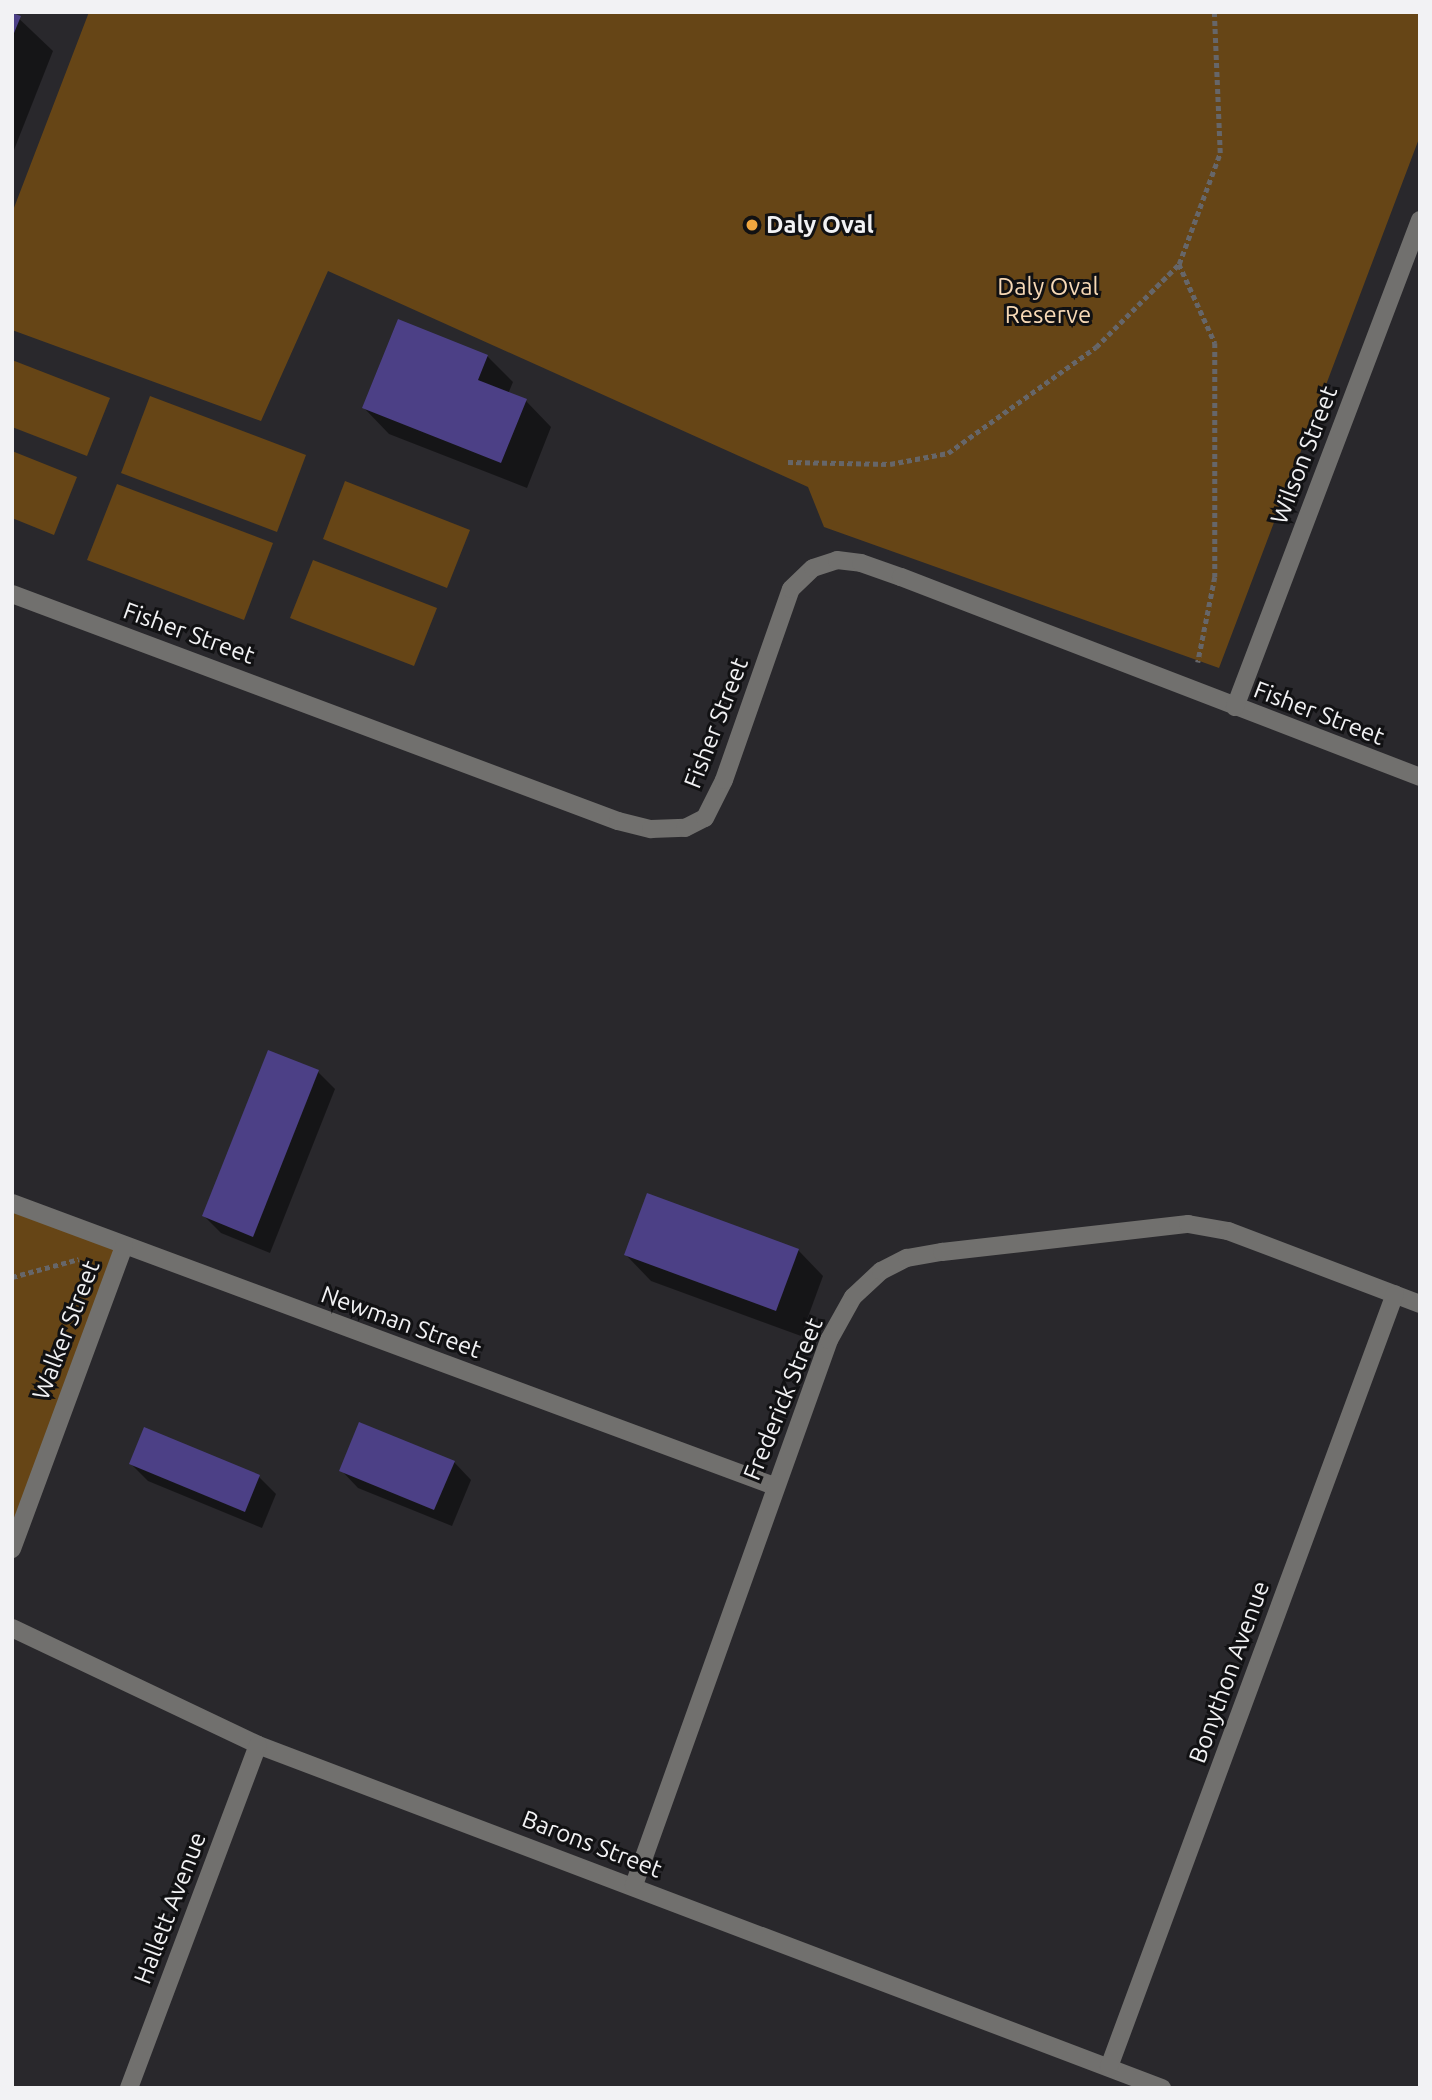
<!DOCTYPE html>
<style>
body{margin:0}
#map{position:relative;width:1432px;height:2100px;overflow:hidden;background:#29282c;font-family:Ubuntu,sans-serif}
div>[style]{position:absolute}
.green>*{inset:0;background:#664516}
.shadow>*{inset:0;background:#0007}
.building>*{inset:0;background:#4c4086}
.path>*{height:4.5px;margin-top:-2.25px;transform-origin:0;background:repeating-linear-gradient(90deg,#666669 0 5px,transparent 0 8.5px)}
.minor>*{height:18px;margin:-9px;padding:0 9px;transform-origin:9px;border-radius:9px;background:#71706e}
.dots>*{width:19px;height:19px;translate:-50% -50%;box-sizing:border-box;border:4px solid #111113;border-radius:50%}
span{translate:-50% -50%;white-space:nowrap;text-align:center;line-height:1.15;-webkit-text-stroke:6px #111113;paint-order:stroke}
.poi-label{font-size:24px;color:#f2f2f4;font-weight:700}
.left{translate:0 -50%;text-align:left}
.park-label{font-size:24px;color:#f7d9b6}
.street-label{font-size:24px;color:#f2f2f4}
.frame{position:absolute;inset:0;border:14px solid #f2f2f4;pointer-events:none}
</style>
<div id="map">
<div class="green">
<i style="clip-path:polygon(89px 12px,1420px 12px,1420px 136px,1219px 668px,824px 527px,808px 487px,328px 271px,261px 421px,12px 330px,12px 213px)"></i>
<i style="clip-path:polygon(12px 360px,110px 398px,87px 456px,12px 427px)"></i>
<i style="clip-path:polygon(150px 396px,306px 455px,277px 532px,121px 473px)"></i>
<i style="clip-path:polygon(12px 451px,77px 477px,54px 535px,12px 518px)"></i>
<i style="clip-path:polygon(345px 481px,470px 530px,447px 588px,323px 539px)"></i>
<i style="clip-path:polygon(117px 484px,273px 543px,244px 620px,87px 560px)"></i>
<i style="clip-path:polygon(313px 560px,437px 608px,414px 666px,290px 618px)"></i>
<i style="clip-path:polygon(12px 1203px,124px 1246px,12px 1549px)"></i>
</div>
<div class="shadow">
<i style="clip-path:polygon(12px 12px,53px 51px,12px 155px)"></i>
<i style="clip-path:polygon(487px 356px,513px 382px,508px 394px,526px 401px,551px 427px,527px 488px,389px 434px,364px 408px)"></i>
<i style="clip-path:polygon(269px 1053px,318px 1072px,335px 1089px,270px 1253px,221px 1233px,204px 1216px)"></i>
<i style="clip-path:polygon(798px 1250px,823px 1276px,801px 1336px,651px 1281px,626px 1255px)"></i>
<i style="clip-path:polygon(145px 1429px,259px 1477px,276px 1494px,262px 1528px,148px 1481px,131px 1464px)"></i>
<i style="clip-path:polygon(454px 1462px,471px 1480px,452px 1526px,358px 1488px,341px 1470px)"></i>
</div>
<div class="building">
<i style="clip-path:polygon(12px 13px,21px 16px,12px 38px)"></i>
<i style="clip-path:polygon(398px 319px,488px 355px,478px 380px,527px 399px,501px 463px,362px 408px)"></i>
<i style="clip-path:polygon(268px 1050px,319px 1070px,253px 1237px,202px 1216px)"></i>
<i style="clip-path:polygon(647px 1193px,799px 1249px,776px 1311px,624px 1255px)"></i>
<i style="clip-path:polygon(359px 1422px,455px 1461px,434px 1510px,339px 1471px)"></i>
<i style="clip-path:polygon(144px 1427px,260px 1475px,245px 1512px,129px 1464px)"></i>
</div>
<div class="path">
<i style="left:1179px;top:264px;width:87px;rotate:65.5deg"></i>
<i style="left:1215px;top:343px;width:234px;rotate:90deg"></i>
<i style="left:1215px;top:577px;width:87px;rotate:101.3deg"></i>
<i style="left:788px;top:462px;width:102px;rotate:1.1deg"></i>
<i style="left:890px;top:464px;width:59px;rotate:-10.7deg"></i>
<i style="left:948px;top:453px;width:182px;rotate:-35.6deg"></i>
<i style="left:1096px;top:347px;width:117px;rotate:-45deg"></i>
<i style="left:1179px;top:264px;width:118px;rotate:-69.7deg"></i>
<i style="left:1220px;top:153px;width:141px;rotate:-92.4deg"></i>
<i style="left:12px;top:1277px;width:69px;rotate:-15deg"></i>
</div>
<div class="minor">
<i style="left:12px;top:594px;width:647px;rotate:20.54deg"></i>
<i style="left:618px;top:821px;width:34px;rotate:14deg"></i>
<i style="left:651px;top:829px;width:34px;rotate:-2deg"></i>
<i style="left:685px;top:828px;width:22px;rotate:-27deg"></i>
<i style="left:705px;top:818px;width:42px;rotate:-63.4deg"></i>
<i style="left:724px;top:780px;width:202px;rotate:-70.7deg"></i>
<i style="left:791px;top:589px;width:30px;rotate:-44deg"></i>
<i style="left:813px;top:568px;width:25px;rotate:-18deg"></i>
<i style="left:837px;top:560px;width:24px;rotate:7deg"></i>
<i style="left:861px;top:563px;width:42px;rotate:19.3deg"></i>
<i style="left:901px;top:577px;width:556px;rotate:21.07deg"></i>
<i style="left:1235px;top:707px;width:521px;rotate:-69.2deg"></i>
<i style="left:12px;top:1203px;width:813px;rotate:20.37deg"></i>
<i style="left:12px;top:1549px;width:323px;rotate:-69.7deg"></i>
<i style="left:12px;top:1628px;width:272px;rotate:25.4deg"></i>
<i style="left:258px;top:1745px;width:967px;rotate:20.78deg"></i>
<i style="left:634px;top:1885px;width:579px;rotate:-70.31deg"></i>
<i style="left:829px;top:1340px;width:49px;rotate:-60.8deg"></i>
<i style="left:853px;top:1297px;width:38px;rotate:-43deg"></i>
<i style="left:881px;top:1271px;width:29px;rotate:-27deg"></i>
<i style="left:907px;top:1258px;width:36px;rotate:-10deg"></i>
<i style="left:942px;top:1252px;width:248px;rotate:-6.5deg"></i>
<i style="left:1188px;top:1224px;width:41px;rotate:9.9deg"></i>
<i style="left:1228px;top:1231px;width:205px;rotate:20.8deg"></i>
<i style="left:1109px;top:2067px;width:824px;rotate:-69.7deg"></i>
<i style="left:129px;top:2088px;width:366px;rotate:-69.4deg"></i>
</div>
<div class="dots">
<i style="left:752px;top:225px;background:#f0a63f"></i>
</div>
<div class="poi-label">
<span class="left" style="left:766px;top:225px">Daly Oval</span>
</div>
<div class="park-label">
<span style="left:1048px;top:301px">Daly Oval<br>Reserve</span>
</div>
<div class="street-label">
<span style="left:1304px;top:455px;rotate:-69deg">Wilson Street</span>
<span style="left:189px;top:633px;rotate:20deg">Fisher Street</span>
<span style="left:1319px;top:713px;rotate:21deg">Fisher Street</span>
<span style="left:716px;top:723px;rotate:-69deg">Fisher Street</span>
<span style="left:401px;top:1322px;rotate:20deg">Newman Street</span>
<span style="left:66px;top:1330px;rotate:-69deg">Walker Street</span>
<span style="left:783px;top:1399px;rotate:-68deg">Frederick Street</span>
<span style="left:1229px;top:1672px;rotate:-70deg">Bonython Avenue</span>
<span style="left:592px;top:1844px;rotate:21deg">Barons Street</span>
<span style="left:170px;top:1908px;rotate:-69deg">Hallett Avenue</span>
</div>
<div class="frame"></div>
</div>
